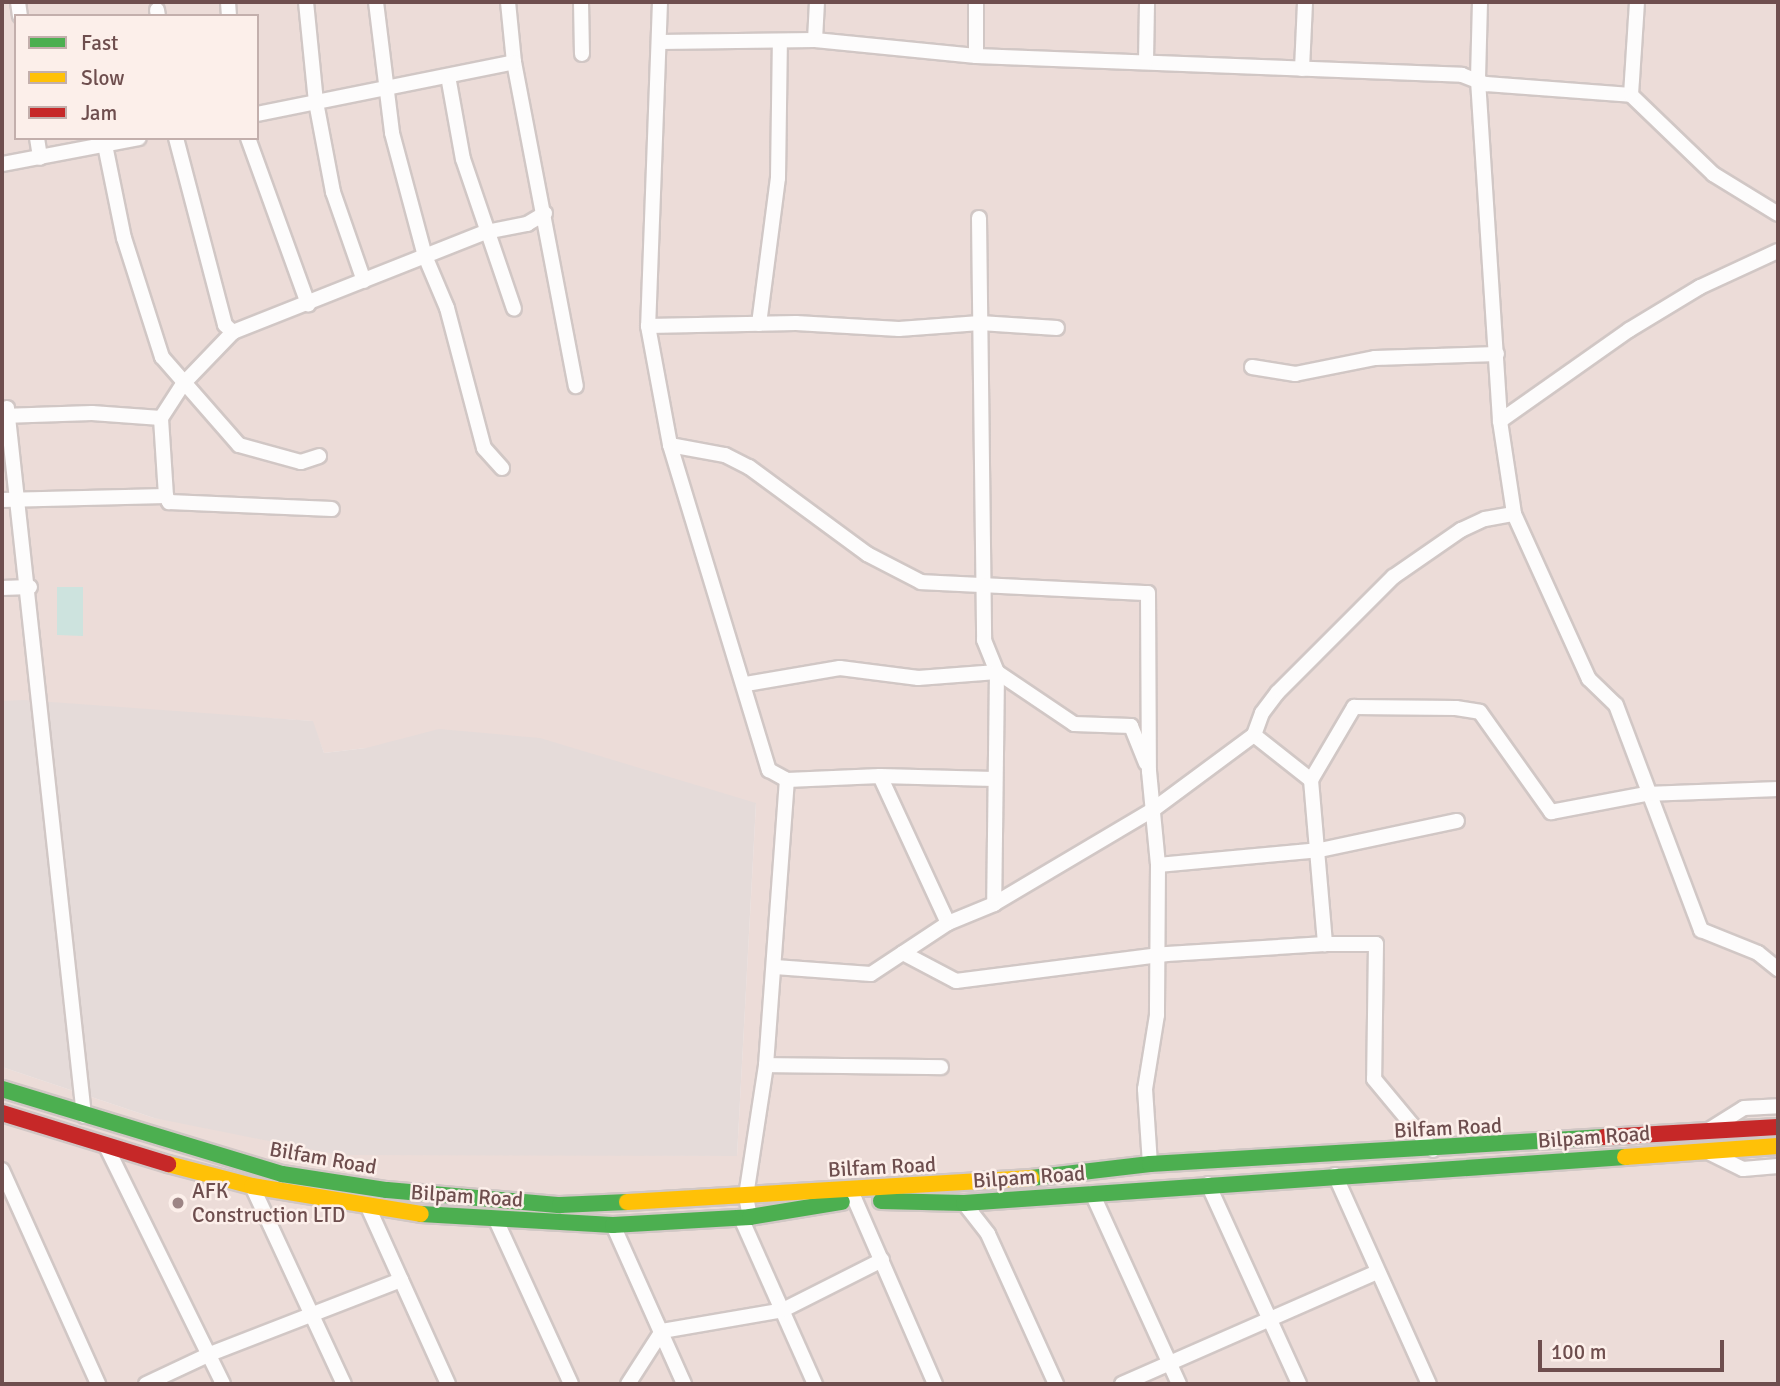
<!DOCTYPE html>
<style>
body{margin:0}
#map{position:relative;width:1780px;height:1386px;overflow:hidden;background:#f4ecea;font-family:Signika,sans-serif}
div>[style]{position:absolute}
.residential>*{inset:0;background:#ecdcd8}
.industrial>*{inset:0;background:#e5dbd9}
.water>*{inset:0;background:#cde3de}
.roads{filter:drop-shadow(2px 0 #d1c7c5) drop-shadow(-2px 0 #d1c7c5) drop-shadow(0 2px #d1c7c5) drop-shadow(0 -2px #d1c7c5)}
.street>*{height:14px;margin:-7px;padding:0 7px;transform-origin:7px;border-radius:7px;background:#fdfcfc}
.fast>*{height:16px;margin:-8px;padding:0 8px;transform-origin:8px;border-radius:8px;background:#4caf50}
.slow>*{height:16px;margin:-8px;padding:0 8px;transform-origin:8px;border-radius:8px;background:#ffc107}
.jam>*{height:16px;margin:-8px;padding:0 8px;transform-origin:8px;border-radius:8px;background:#c62828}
.dots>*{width:19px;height:19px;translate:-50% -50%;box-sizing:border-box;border:4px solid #fcefea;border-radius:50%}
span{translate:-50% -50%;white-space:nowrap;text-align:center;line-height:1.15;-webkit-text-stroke:5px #fcefea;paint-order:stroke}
.street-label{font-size:21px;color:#6e4e4e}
.poi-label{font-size:21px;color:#6e4e4e}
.left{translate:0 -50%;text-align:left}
.frame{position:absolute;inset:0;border:4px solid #6e4e4e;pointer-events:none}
.legend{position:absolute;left:14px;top:14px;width:245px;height:126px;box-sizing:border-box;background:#fcefea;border:2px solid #c3afac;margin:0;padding:9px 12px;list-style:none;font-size:21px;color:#6e4e4e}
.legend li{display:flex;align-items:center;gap:14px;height:35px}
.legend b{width:35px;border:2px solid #c3afac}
.scale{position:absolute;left:1538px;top:1340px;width:186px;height:32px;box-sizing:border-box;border:4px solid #6e4e4e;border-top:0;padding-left:9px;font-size:21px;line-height:24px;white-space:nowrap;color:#6e4e4e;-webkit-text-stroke:5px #fcefea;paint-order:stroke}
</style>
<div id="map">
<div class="residential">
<i style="clip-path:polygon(evenodd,2px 2px,1778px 2px,1778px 1384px,2px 1384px,2px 1067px,154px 1118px,643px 1155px,737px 1156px,756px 804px,366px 748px,324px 753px,312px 721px,2px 701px,2px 2px,16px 16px,257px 16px,257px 138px,16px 138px,16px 16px)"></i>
</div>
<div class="industrial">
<i style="clip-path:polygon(23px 700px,313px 721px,324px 753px,366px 748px,439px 729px,540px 738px,756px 803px,737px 1156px,339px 1155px,154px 1118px,2px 1067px,2px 701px)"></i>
</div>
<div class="water">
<i style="clip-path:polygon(57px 587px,83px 587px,83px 636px,57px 635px)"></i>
</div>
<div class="roads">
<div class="street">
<i style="left:18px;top:2px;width:14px;rotate:82deg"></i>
<i style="left:228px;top:2px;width:14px;rotate:86deg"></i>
<i style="left:306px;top:2px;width:100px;rotate:84.3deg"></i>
<i style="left:316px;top:102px;width:92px;rotate:79.3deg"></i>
<i style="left:333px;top:192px;width:94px;rotate:70.8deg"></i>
<i style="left:376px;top:2px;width:132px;rotate:83deg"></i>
<i style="left:392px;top:133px;width:127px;rotate:75deg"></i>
<i style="left:425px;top:256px;width:56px;rotate:67.1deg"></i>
<i style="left:447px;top:308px;width:145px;rotate:75.2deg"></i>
<i style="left:484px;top:448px;width:27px;rotate:48deg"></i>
<i style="left:508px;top:2px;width:60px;rotate:84.3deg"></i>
<i style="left:514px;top:62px;width:330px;rotate:79.2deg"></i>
<i style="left:581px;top:2px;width:52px;rotate:88.9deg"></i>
<i style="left:660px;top:2px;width:324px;rotate:92.1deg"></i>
<i style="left:648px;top:326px;width:121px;rotate:79.5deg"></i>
<i style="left:670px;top:445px;width:340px;rotate:73.1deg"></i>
<i style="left:769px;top:770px;width:21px;rotate:29deg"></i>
<i style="left:787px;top:780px;width:93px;rotate:-2.5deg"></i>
<i style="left:880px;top:776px;width:114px;rotate:1.5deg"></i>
<i style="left:1480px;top:2px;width:78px;rotate:91.5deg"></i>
<i style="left:1478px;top:80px;width:342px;rotate:86.3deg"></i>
<i style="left:1500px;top:421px;width:94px;rotate:81.4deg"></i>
<i style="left:1514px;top:514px;width:181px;rotate:65.6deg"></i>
<i style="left:1589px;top:679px;width:37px;rotate:44deg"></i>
<i style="left:1616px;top:705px;width:241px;rotate:69.3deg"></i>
<i style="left:1701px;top:930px;width:61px;rotate:22deg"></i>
<i style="left:1758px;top:953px;width:26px;rotate:39deg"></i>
<i style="left:157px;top:10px;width:6px;rotate:81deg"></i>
<i style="left:815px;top:40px;width:38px;rotate:-87deg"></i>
<i style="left:659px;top:42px;width:156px;rotate:-0.7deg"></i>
<i style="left:815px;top:40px;width:162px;rotate:5.7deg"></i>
<i style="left:976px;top:56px;width:486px;rotate:2.2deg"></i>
<i style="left:1462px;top:75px;width:26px;rotate:21deg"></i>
<i style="left:1486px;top:84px;width:145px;rotate:4.3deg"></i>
<i style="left:1631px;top:95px;width:114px;rotate:43.9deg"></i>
<i style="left:1713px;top:174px;width:76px;rotate:31.6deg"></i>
<i style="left:976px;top:56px;width:54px;rotate:-90deg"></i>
<i style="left:1146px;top:61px;width:59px;rotate:-89deg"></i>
<i style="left:1302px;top:69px;width:67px;rotate:-87.4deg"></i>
<i style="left:448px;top:76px;width:84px;rotate:79.8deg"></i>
<i style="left:463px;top:159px;width:158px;rotate:71.2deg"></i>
<i style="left:1631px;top:95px;width:93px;rotate:-86.3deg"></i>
<i style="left:257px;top:114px;width:262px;rotate:-11.4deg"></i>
<i style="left:37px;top:138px;width:20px;rotate:81deg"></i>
<i style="left:176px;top:138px;width:193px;rotate:75.3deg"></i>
<i style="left:225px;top:325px;width:11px;rotate:41deg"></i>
<i style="left:248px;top:138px;width:177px;rotate:70.1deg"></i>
<i style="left:105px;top:145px;width:95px;rotate:78.5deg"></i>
<i style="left:124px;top:238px;width:125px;rotate:72.3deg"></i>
<i style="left:162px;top:357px;width:117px;rotate:48.8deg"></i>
<i style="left:239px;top:445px;width:64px;rotate:15.3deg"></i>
<i style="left:301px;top:462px;width:19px;rotate:-18deg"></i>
<i style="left:2px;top:164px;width:139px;rotate:-10.7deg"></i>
<i style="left:979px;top:218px;width:422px;rotate:89.3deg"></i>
<i style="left:984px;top:640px;width:35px;rotate:68deg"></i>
<i style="left:997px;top:672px;width:93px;rotate:34deg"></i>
<i style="left:1074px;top:724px;width:57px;rotate:2deg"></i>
<i style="left:1131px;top:726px;width:40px;rotate:68deg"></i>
<i style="left:759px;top:324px;width:147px;rotate:-82.6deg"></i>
<i style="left:778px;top:178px;width:137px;rotate:-89.2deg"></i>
<i style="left:648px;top:326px;width:148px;rotate:-1.2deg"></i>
<i style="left:796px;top:323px;width:103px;rotate:3.3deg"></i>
<i style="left:899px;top:329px;width:81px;rotate:-4.2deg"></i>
<i style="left:980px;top:323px;width:77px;rotate:3.7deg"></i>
<i style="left:1252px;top:367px;width:44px;rotate:9.2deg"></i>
<i style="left:1295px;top:374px;width:82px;rotate:-11.3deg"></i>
<i style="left:1375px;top:358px;width:122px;rotate:-1.9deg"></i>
<i style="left:7px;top:408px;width:712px;rotate:83.79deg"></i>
<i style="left:2px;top:416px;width:90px;rotate:-1.9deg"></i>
<i style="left:92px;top:413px;width:69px;rotate:4.1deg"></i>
<i style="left:1500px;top:421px;width:158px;rotate:-35.2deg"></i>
<i style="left:1629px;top:330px;width:83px;rotate:-31.2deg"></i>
<i style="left:1700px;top:287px;width:86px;rotate:-24.8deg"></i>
<i style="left:670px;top:445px;width:56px;rotate:10.3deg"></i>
<i style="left:725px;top:455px;width:27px;rotate:27deg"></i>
<i style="left:749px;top:467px;width:147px;rotate:36.4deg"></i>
<i style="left:867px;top:554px;width:61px;rotate:27.4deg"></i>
<i style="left:921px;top:582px;width:227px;rotate:2.8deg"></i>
<i style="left:1148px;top:593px;width:178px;rotate:89.7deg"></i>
<i style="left:1149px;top:771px;width:94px;rotate:84.5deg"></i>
<i style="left:1158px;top:865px;width:150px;rotate:90.4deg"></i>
<i style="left:1157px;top:1015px;width:75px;rotate:99.2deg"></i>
<i style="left:1145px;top:1089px;width:75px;rotate:86.2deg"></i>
<i style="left:166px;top:496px;width:78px;rotate:-93.7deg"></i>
<i style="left:161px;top:418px;width:40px;rotate:-57.1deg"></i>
<i style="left:183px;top:384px;width:72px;rotate:-46.1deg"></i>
<i style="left:233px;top:332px;width:272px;rotate:-21.6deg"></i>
<i style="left:486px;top:232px;width:42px;rotate:-11deg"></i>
<i style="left:527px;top:224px;width:21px;rotate:-31deg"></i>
<i style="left:2px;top:500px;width:164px;rotate:-1.4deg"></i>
<i style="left:166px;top:496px;width:7px;rotate:63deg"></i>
<i style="left:169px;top:502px;width:163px;rotate:2.5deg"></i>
<i style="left:2px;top:588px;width:28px;rotate:-2deg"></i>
<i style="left:746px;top:684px;width:95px;rotate:-9.7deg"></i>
<i style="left:840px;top:668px;width:79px;rotate:7.3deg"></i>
<i style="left:918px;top:678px;width:79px;rotate:-4.3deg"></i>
<i style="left:997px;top:672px;width:232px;rotate:90.7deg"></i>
<i style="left:1254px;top:735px;width:73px;rotate:38.3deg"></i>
<i style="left:1311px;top:780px;width:85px;rotate:-59.5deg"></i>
<i style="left:1354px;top:707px;width:102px;rotate:0.6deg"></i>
<i style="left:1456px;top:708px;width:24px;rotate:9deg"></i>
<i style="left:1480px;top:712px;width:123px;rotate:54.6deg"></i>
<i style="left:1551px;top:812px;width:97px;rotate:-10.7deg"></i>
<i style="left:1646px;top:794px;width:132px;rotate:-2.2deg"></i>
<i style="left:880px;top:776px;width:162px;rotate:65.2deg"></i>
<i style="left:1311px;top:780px;width:165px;rotate:85.1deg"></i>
<i style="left:1325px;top:944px;width:51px"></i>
<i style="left:1376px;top:944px;width:135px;rotate:90.8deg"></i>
<i style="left:1374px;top:1079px;width:92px;rotate:50.3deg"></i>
<i style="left:1158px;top:865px;width:163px;rotate:-5.3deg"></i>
<i style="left:1320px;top:850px;width:140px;rotate:-12deg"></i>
<i style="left:903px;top:953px;width:60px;rotate:27.8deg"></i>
<i style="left:956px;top:981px;width:213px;rotate:-7.3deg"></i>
<i style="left:1167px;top:954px;width:158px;rotate:-3.6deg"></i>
<i style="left:775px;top:967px;width:96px;rotate:4.2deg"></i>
<i style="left:871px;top:974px;width:92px;rotate:-33.5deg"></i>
<i style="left:948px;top:923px;width:50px;rotate:-22.4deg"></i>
<i style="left:994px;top:904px;width:186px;rotate:-30.7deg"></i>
<i style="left:1154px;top:809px;width:124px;rotate:-36.5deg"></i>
<i style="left:1254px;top:735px;width:23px;rotate:-70deg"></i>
<i style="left:1262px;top:713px;width:26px;rotate:-53deg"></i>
<i style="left:1278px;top:692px;width:163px;rotate:-45deg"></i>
<i style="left:1393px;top:577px;width:83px;rotate:-34.7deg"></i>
<i style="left:1461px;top:530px;width:26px;rotate:-25deg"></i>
<i style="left:1485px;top:519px;width:29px;rotate:-10deg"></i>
<i style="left:766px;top:1065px;width:175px;rotate:0.7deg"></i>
<i style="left:1709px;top:1130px;width:41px;rotate:-32.2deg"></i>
<i style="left:1744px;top:1108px;width:34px;rotate:-3deg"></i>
<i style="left:106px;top:1146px;width:265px;rotate:63.8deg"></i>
<i style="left:1708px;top:1152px;width:39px;rotate:26deg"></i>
<i style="left:1743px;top:1169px;width:35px;rotate:-5deg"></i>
<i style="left:2px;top:1170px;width:235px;rotate:65.8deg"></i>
<i style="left:1335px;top:1175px;width:229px;rotate:65.8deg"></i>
<i style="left:1208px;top:1184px;width:220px;rotate:65.5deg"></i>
<i style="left:252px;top:1186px;width:218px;rotate:65.1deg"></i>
<i style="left:845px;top:1191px;width:13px;rotate:42deg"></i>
<i style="left:855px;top:1200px;width:201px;rotate:66.5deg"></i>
<i style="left:1092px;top:1193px;width:210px;rotate:65.5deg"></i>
<i style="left:964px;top:1203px;width:39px;rotate:52deg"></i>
<i style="left:988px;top:1234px;width:165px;rotate:65.6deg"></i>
<i style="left:369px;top:1209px;width:192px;rotate:65.7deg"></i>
<i style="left:750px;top:1217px;width:21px;rotate:-101deg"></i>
<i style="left:746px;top:1196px;width:133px;rotate:-81.3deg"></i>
<i style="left:766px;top:1065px;width:286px;rotate:-85.8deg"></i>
<i style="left:741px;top:1218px;width:182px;rotate:66deg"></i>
<i style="left:496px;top:1220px;width:180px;rotate:65.4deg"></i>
<i style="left:613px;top:1225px;width:174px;rotate:65.9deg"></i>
<i style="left:146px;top:1384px;width:71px;rotate:-25.1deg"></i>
<i style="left:210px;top:1354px;width:205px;rotate:-21.2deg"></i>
<i style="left:628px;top:1384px;width:63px;rotate:-57.3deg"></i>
<i style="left:662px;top:1331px;width:123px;rotate:-9.8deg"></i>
<i style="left:783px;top:1310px;width:111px;rotate:-26.8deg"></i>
<i style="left:1122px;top:1384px;width:279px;rotate:-23.7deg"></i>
</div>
<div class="fast">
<i style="left:2px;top:1089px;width:293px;rotate:16.9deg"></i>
<i style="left:282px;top:1174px;width:106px;rotate:8.7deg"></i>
<i style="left:387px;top:1190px;width:174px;rotate:5deg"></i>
<i style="left:560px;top:1205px;width:67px;rotate:-2.6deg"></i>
<i style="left:1031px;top:1178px;width:120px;rotate:-6.7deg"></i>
<i style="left:1150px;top:1164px;width:455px;rotate:-3.4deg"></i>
<i style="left:881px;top:1201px;width:83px;rotate:1.4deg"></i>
<i style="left:964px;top:1203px;width:663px;rotate:-3.98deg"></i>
<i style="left:421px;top:1214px;width:192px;rotate:3.3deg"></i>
<i style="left:613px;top:1225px;width:137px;rotate:-3.3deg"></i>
<i style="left:750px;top:1217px;width:93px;rotate:-9.3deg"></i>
</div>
<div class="slow">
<i style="left:1625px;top:1157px;width:153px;rotate:-4.1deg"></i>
<i style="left:168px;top:1164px;width:87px;rotate:14.7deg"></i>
<i style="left:252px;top:1186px;width:171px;rotate:9.4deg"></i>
<i style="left:627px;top:1202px;width:405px;rotate:-3.4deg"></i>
</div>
<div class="jam">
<i style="left:2px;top:1113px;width:174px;rotate:17.1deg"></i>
<i style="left:1604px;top:1137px;width:174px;rotate:-3.3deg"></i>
</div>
</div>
<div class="dots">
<i style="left:178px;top:1203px;background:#9d8585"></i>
</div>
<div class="street-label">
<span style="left:1448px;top:1128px;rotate:-3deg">Bilfam Road</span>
<span style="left:1594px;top:1137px;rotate:-4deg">Bilpam Road</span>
<span style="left:323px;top:1158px;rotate:10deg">Bilfam Road</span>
<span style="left:882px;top:1167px;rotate:-3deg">Bilfam Road</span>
<span style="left:1029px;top:1177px;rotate:-4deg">Bilpam Road</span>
<span style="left:467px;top:1196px;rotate:4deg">Bilpam Road</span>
</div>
<div class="poi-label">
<span class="left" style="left:192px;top:1203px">AFK<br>Construction LTD</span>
</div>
<div class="frame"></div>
<ul class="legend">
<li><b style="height:9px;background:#4caf50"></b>Fast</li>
<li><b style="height:9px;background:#ffc107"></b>Slow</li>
<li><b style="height:9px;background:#c62828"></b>Jam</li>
</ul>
<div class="scale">100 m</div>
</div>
